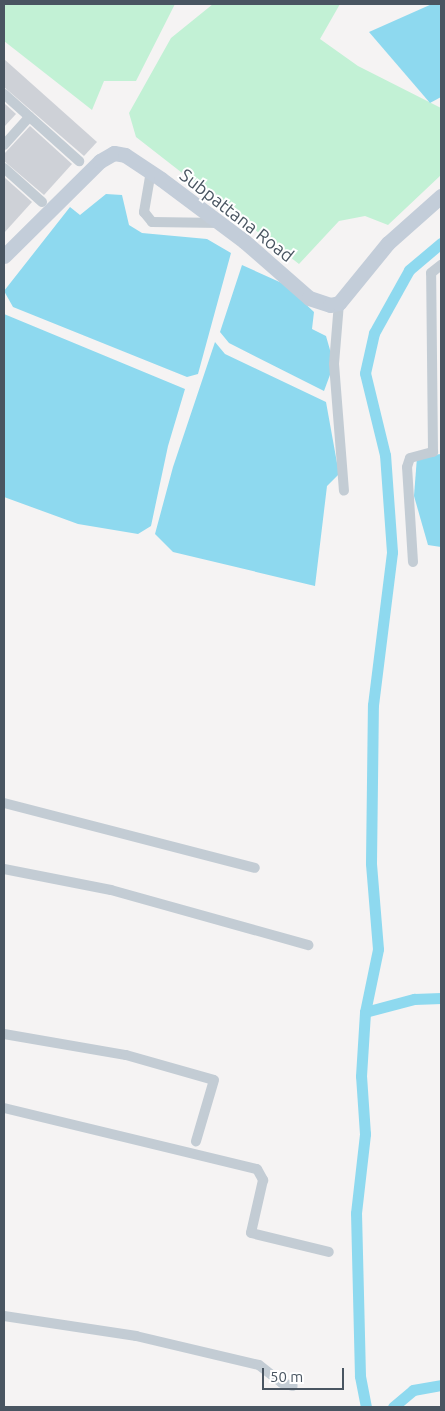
<!DOCTYPE html>
<style>
body{margin:0}
#map{position:relative;width:445px;height:1411px;overflow:hidden;background:#f5f3f3;font-family:Ubuntu,sans-serif}
div>[style]{position:absolute}
.green>*{inset:0;background:#c2f1d5}
.water>*{inset:0;background:#8ed9ef}
.canal>*{height:11px;margin:-5.5px;padding:0 5.5px;transform-origin:5.5px;border-radius:5.5px;background:#8ed9ef}
.building>*{inset:0;background:#ced1d7}
.street>*{height:10px;margin:-5px;padding:0 5px;transform-origin:5px;border-radius:5px;background:#c3ccd4}
.secondary>*{height:15px;margin:-7.5px;padding:0 7.5px;transform-origin:7.5px;border-radius:7.5px;background:#c3cdd9}
span{translate:-50% -50%;white-space:nowrap;text-align:center;line-height:1.15;-webkit-text-stroke:4px #fff;paint-order:stroke}
.street-label{font-size:18px;color:#495561}
.frame{position:absolute;inset:0;border:5px solid #495561;pointer-events:none}
.scale{position:absolute;left:262px;top:1368px;width:82px;height:22px;box-sizing:border-box;border:2px solid #495561;border-top:0;padding-left:6px;font-size:15px;line-height:18px;white-space:nowrap;color:#495561;-webkit-text-stroke:4px #fff;paint-order:stroke}
</style>
<div id="map">
<div class="green">
<i style="clip-path:polygon(4px 4px,175px 4px,136px 81px,104px 81px,92px 110px,4px 41px)"></i>
<i style="clip-path:polygon(213px 4px,340px 4px,320px 39px,358px 66px,441px 108px,441px 175px,388px 225px,365px 216px,339px 221px,299px 264px,136px 137px,129px 113px,171px 38px)"></i>
</div>
<div class="water">
<i style="clip-path:polygon(432px 4px,441px 4px,441px 97px,430px 103px,369px 32px)"></i>
<i style="clip-path:polygon(106px 194px,122px 195px,129px 225px,142px 233px,207px 239px,231px 253px,198px 374px,187px 377px,13px 307px,4px 291px,70px 207px,80px 215px)"></i>
<i style="clip-path:polygon(242px 265px,284px 284px,314px 312px,312px 329px,326px 336px,334px 364px,324px 391px,229px 343px,220px 332px)"></i>
<i style="clip-path:polygon(4px 314px,185px 389px,168px 446px,151px 526px,138px 534px,78px 524px,4px 497px)"></i>
<i style="clip-path:polygon(215px 342px,225px 354px,326px 402px,339px 474px,327px 486px,315px 586px,173px 552px,155px 534px,173px 467px)"></i>
<i style="clip-path:polygon(441px 454px,441px 547px,428px 545px,414px 496px,417px 457px)"></i>
</div>
<div class="canal">
<i style="left:365px;top:1012px;width:51px;rotate:-14.9deg"></i>
<i style="left:414px;top:999px;width:27px;rotate:-2deg"></i>
<i style="left:366px;top:1407px;width:32px;rotate:-101deg"></i>
<i style="left:360px;top:1376px;width:163px;rotate:-91.4deg"></i>
<i style="left:356px;top:1213px;width:80px;rotate:-83.5deg"></i>
<i style="left:365px;top:1134px;width:58px;rotate:-93.9deg"></i>
<i style="left:361px;top:1076px;width:64px;rotate:-86.4deg"></i>
<i style="left:365px;top:1012px;width:64px;rotate:-78.3deg"></i>
<i style="left:378px;top:949px;width:86px;rotate:-94.7deg"></i>
<i style="left:371px;top:863px;width:158px;rotate:-89.3deg"></i>
<i style="left:373px;top:705px;width:154px;rotate:-82.9deg"></i>
<i style="left:392px;top:552px;width:97px;rotate:-94.1deg"></i>
<i style="left:385px;top:455px;width:84px;rotate:-103.7deg"></i>
<i style="left:365px;top:373px;width:41px;rotate:-77.3deg"></i>
<i style="left:374px;top:333px;width:72px;rotate:-60.9deg"></i>
<i style="left:409px;top:270px;width:42px;rotate:-40.2deg"></i>
<i style="left:393px;top:1407px;width:26px;rotate:-40deg"></i>
<i style="left:413px;top:1390px;width:28px;rotate:-10deg"></i>
</div>
<div class="building">
<i style="clip-path:polygon(4px 59px,97px 142px,84px 156px,4px 87px)"></i>
<i style="clip-path:polygon(4px 103px,16px 114px,4px 127px)"></i>
<i style="clip-path:polygon(30px 126px,72px 164px,44px 195px,4px 161px,4px 154px)"></i>
<i style="clip-path:polygon(4px 177px,32px 202px,4px 233px)"></i>
</div>
<div class="street">
<i style="left:4px;top:94px;width:101px;rotate:41.8deg"></i>
<i style="left:4px;top:145px;width:38px;rotate:-48deg"></i>
<i style="left:4px;top:168px;width:51px;rotate:41.8deg"></i>
<i style="left:151px;top:171px;width:42px;rotate:99.7deg"></i>
<i style="left:144px;top:212px;width:13px;rotate:51deg"></i>
<i style="left:152px;top:222px;width:69px;rotate:0.8deg"></i>
<i style="left:339px;top:303px;width:61px;rotate:94.7deg"></i>
<i style="left:334px;top:364px;width:127px;rotate:85.5deg"></i>
<i style="left:413px;top:562px;width:95px;rotate:-93.6deg"></i>
<i style="left:407px;top:467px;width:9px;rotate:-72deg"></i>
<i style="left:410px;top:458px;width:24px;rotate:-15deg"></i>
<i style="left:433px;top:452px;width:179px;rotate:-90.6deg"></i>
<i style="left:431px;top:273px;width:13px;rotate:-39deg"></i>
<i style="left:4px;top:803px;width:259px;rotate:14.5deg"></i>
<i style="left:4px;top:869px;width:109px;rotate:11.1deg"></i>
<i style="left:111px;top:890px;width:205px;rotate:15.6deg"></i>
<i style="left:4px;top:1034px;width:124px;rotate:9.8deg"></i>
<i style="left:126px;top:1055px;width:91px;rotate:15.9deg"></i>
<i style="left:214px;top:1080px;width:64px;rotate:106.4deg"></i>
<i style="left:4px;top:1108px;width:260px;rotate:13.6deg"></i>
<i style="left:257px;top:1169px;width:13px;rotate:61deg"></i>
<i style="left:263px;top:1180px;width:54px;rotate:102.8deg"></i>
<i style="left:251px;top:1233px;width:80px;rotate:13.7deg"></i>
<i style="left:4px;top:1316px;width:134px;rotate:8.6deg"></i>
<i style="left:136px;top:1336px;width:126px;rotate:13.3deg"></i>
<i style="left:259px;top:1365px;width:29px;rotate:38deg"></i>
<i style="left:282px;top:1383px;width:11px;rotate:15deg"></i>
</div>
<div class="secondary">
<i style="left:4px;top:256px;width:135px;rotate:-44.7deg"></i>
<i style="left:100px;top:161px;width:16px;rotate:-30deg"></i>
<i style="left:114px;top:153px;width:11px;rotate:10deg"></i>
<i style="left:125px;top:155px;width:43px;rotate:33.7deg"></i>
<i style="left:161px;top:179px;width:104px;rotate:36.8deg"></i>
<i style="left:244px;top:241px;width:86px;rotate:41.2deg"></i>
<i style="left:309px;top:298px;width:22px;rotate:18deg"></i>
<i style="left:330px;top:305px;width:9px;rotate:-13deg"></i>
<i style="left:339px;top:303px;width:77px;rotate:-50.8deg"></i>
<i style="left:388px;top:243px;width:71px;rotate:-41.6deg"></i>
</div>
<div class="street-label">
<span style="left:237px;top:215px;rotate:38deg">Subpattana Road</span>
</div>
<div class="frame"></div>
<div class="scale">50 m</div>
</div>
